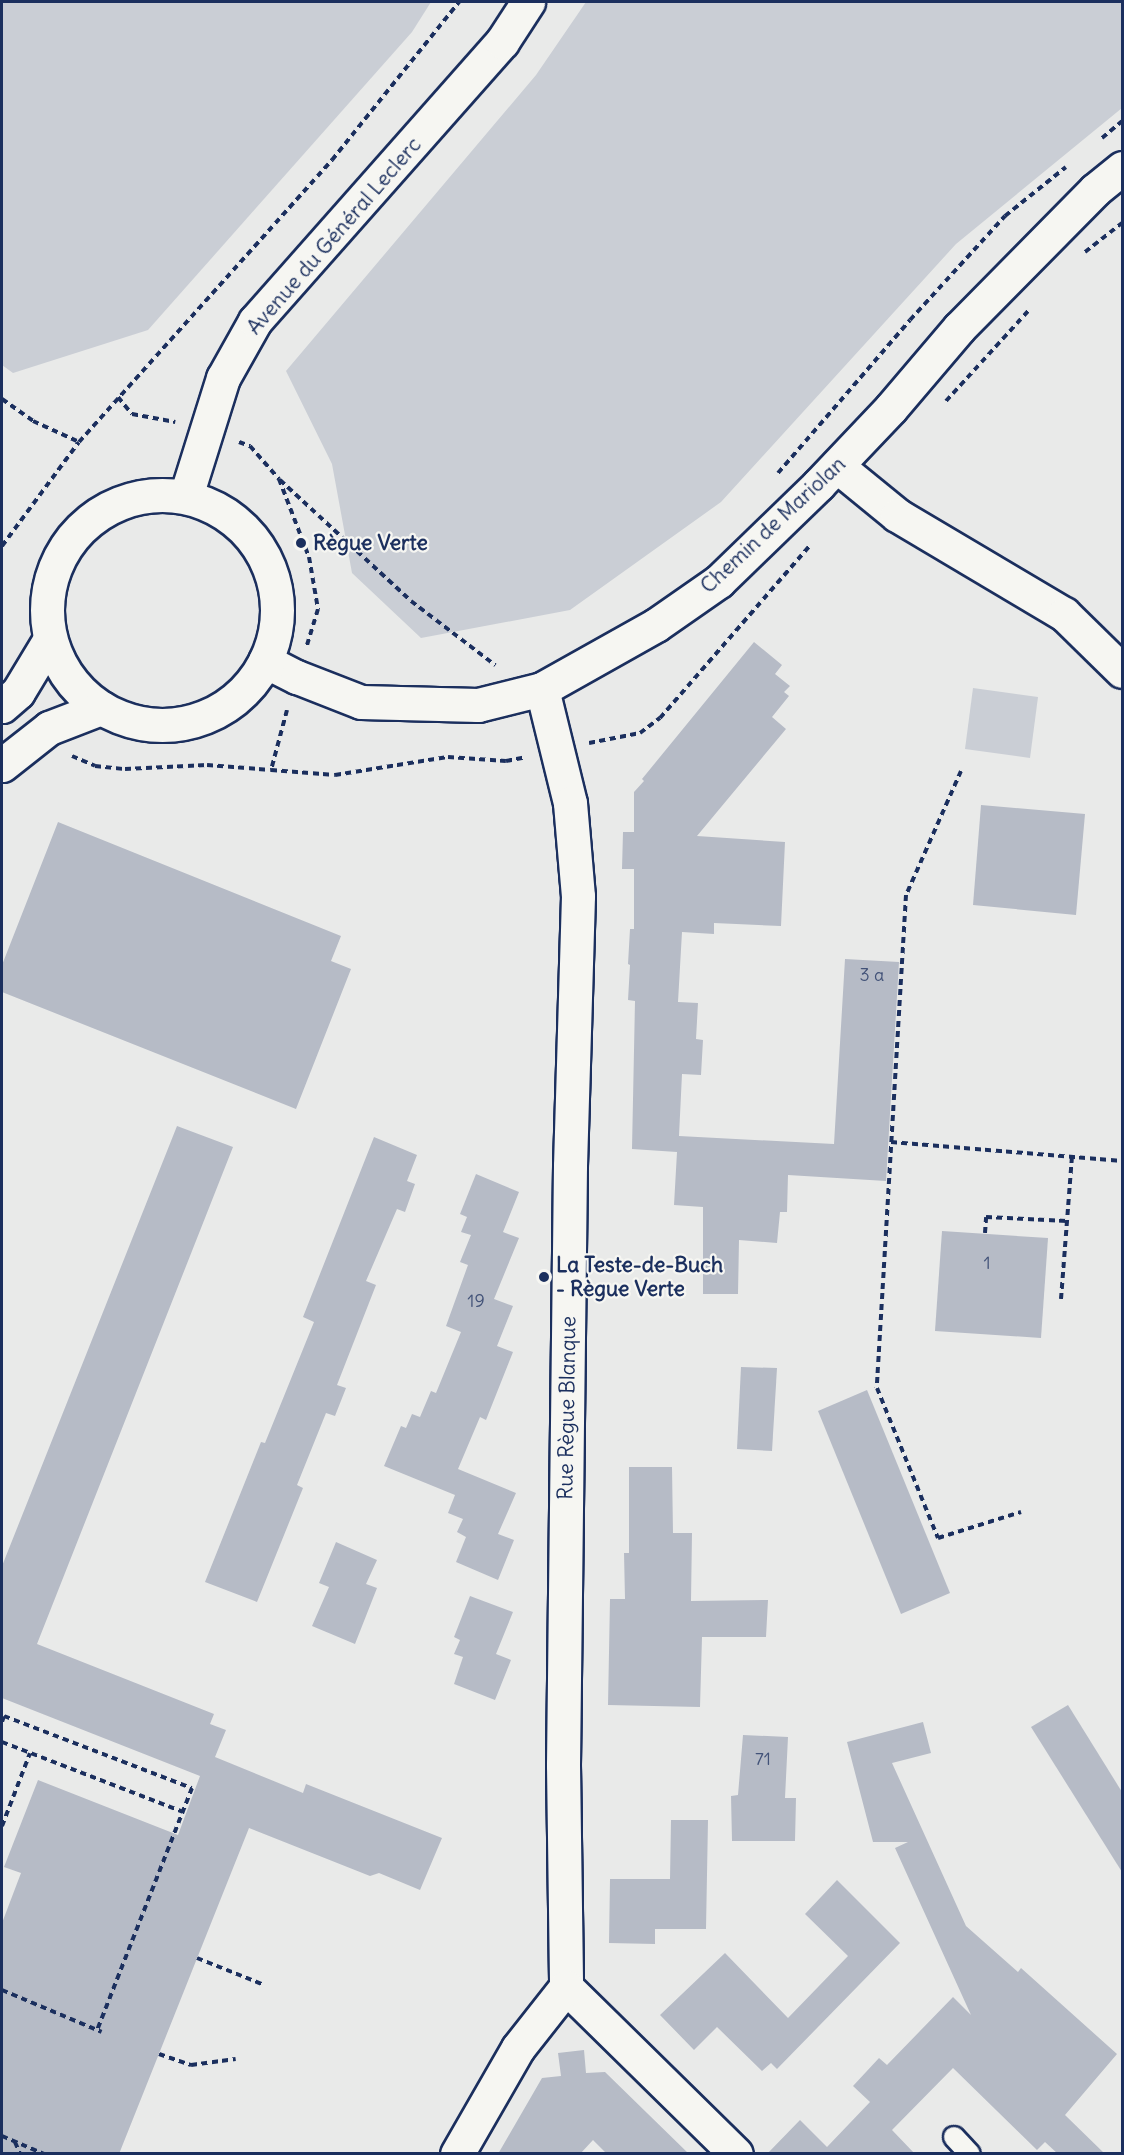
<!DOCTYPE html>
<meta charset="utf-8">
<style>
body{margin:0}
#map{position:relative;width:1124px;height:2155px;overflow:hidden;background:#e9eae9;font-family:Delius,sans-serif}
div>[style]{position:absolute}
.green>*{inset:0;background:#caced5}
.building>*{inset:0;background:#b6bbc6}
.path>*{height:4px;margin-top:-2px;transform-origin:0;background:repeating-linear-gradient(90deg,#1b2f5e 0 6px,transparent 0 10.5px)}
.roads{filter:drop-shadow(2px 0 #1b2f5e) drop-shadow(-2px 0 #1b2f5e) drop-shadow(0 2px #1b2f5e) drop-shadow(0 -2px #1b2f5e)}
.lane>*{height:20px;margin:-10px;padding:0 10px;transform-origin:10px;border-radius:10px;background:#f6f6f2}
.street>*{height:33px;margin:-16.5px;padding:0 16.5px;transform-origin:16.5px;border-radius:16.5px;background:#f6f6f2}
.secondary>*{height:33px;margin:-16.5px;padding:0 16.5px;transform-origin:16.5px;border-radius:16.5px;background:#f6f6f2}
.secondary>.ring{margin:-16.5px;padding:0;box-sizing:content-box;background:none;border:33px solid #f6f6f2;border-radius:50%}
.dots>*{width:16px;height:16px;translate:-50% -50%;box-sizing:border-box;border:3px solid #f6f6f2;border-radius:50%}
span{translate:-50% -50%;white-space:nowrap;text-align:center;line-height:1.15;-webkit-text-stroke:4.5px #f6f6f2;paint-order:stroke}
.number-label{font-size:18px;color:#425278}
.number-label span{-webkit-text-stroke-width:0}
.street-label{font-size:21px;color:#1b2f5e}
.poi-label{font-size:21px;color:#1b2f5e;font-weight:700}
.left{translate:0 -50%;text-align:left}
.frame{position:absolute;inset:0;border:3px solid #1b2f5e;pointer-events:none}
</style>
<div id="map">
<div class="green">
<i style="clip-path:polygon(2px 2px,431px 2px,412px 32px,148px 330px,13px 373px,2px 365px)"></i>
<i style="clip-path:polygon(586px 2px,1122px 2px,1122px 108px,956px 244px,721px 502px,570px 610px,421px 638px,352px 573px,332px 464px,286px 371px,536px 75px)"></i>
<i style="clip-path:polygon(973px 688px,1038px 697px,1030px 758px,965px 749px)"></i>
</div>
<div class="building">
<i style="clip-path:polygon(754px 642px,782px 665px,775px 674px,790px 686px,784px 692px,789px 696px,772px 717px,786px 729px,697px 836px,785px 842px,781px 926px,714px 923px,714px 934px,682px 932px,678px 1002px,698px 1003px,696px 1039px,703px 1040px,701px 1075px,682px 1074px,679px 1136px,834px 1144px,845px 959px,899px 962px,886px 1181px,788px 1175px,787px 1212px,780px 1212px,777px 1243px,739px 1240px,738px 1294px,703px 1294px,703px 1207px,674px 1205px,677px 1152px,632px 1149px,635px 1001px,628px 1000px,630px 965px,628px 964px,630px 929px,634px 929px,634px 869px,622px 869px,623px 832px,634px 832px,634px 792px,644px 781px,642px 779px)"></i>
<i style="clip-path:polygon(981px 805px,1085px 814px,1076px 915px,973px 905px)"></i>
<i style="clip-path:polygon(58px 822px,341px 936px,331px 961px,351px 969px,296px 1109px,2px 992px,2px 965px)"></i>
<i style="clip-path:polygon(177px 1126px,233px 1147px,37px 1644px,214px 1714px,210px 1724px,226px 1730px,215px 1757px,303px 1793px,306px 1784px,442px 1838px,420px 1890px,379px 1873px,370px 1876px,249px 1828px,119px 2154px,2px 2154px,2px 1923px,21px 1873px,4px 1867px,38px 1780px,178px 1835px,200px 1776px,2px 1698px,2px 1566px)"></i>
<i style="clip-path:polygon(374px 1137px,417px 1155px,407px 1181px,415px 1184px,405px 1212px,397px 1209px,366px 1281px,376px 1285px,337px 1385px,346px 1388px,335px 1416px,326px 1413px,297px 1485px,303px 1488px,257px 1602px,205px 1582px,261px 1442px,265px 1443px,314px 1322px,303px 1317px)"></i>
<i style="clip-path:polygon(476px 1174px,519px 1192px,503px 1232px,519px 1238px,494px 1299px,513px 1306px,497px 1346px,513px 1352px,486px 1420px,480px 1417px,458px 1469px,516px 1493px,498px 1534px,514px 1540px,498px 1580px,456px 1562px,466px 1537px,457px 1532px,463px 1519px,448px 1513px,455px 1495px,384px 1466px,401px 1426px,406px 1428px,412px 1414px,420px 1417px,431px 1391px,436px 1393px,461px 1332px,446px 1326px,468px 1265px,460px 1262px,471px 1235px,461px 1232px,467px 1217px,460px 1214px)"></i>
<i style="clip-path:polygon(942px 1231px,1048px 1238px,1041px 1338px,935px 1331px)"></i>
<i style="clip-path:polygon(741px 1367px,777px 1368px,772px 1451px,737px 1449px)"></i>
<i style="clip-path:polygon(867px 1390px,950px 1593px,901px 1614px,818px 1411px)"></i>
<i style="clip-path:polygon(629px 1467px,672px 1467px,673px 1533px,692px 1533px,691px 1601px,768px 1600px,766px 1637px,702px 1637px,700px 1707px,608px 1705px,610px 1599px,625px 1599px,624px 1553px,629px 1553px)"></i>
<i style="clip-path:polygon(336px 1542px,377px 1560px,366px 1584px,377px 1588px,355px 1644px,312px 1626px,329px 1587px,319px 1583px)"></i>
<i style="clip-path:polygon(470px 1596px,513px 1612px,496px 1654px,511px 1660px,495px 1700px,454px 1684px,463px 1657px,454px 1654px,460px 1640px,454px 1637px)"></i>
<i style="clip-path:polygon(1068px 1705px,1122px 1792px,1122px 1872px,1031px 1727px)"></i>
<i style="clip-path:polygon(923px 1722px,931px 1753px,892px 1763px,966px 1926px,1018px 1972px,1021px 1968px,1117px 2054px,1065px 2115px,1105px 2154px,1058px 2154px,1045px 2142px,1037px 2150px,953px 2068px,892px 2130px,915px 2154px,767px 2154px,800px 2120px,827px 2147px,870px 2102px,853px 2086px,879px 2058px,887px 2065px,953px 1997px,971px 2015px,895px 1848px,908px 1842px,873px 1842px,847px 1742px)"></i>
<i style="clip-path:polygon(743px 1735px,788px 1737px,785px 1798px,796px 1798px,795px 1841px,732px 1841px,731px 1796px,738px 1795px)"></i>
<i style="clip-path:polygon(671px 1820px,708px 1820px,706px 1929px,655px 1929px,655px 1944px,609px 1943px,610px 1879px,670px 1879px)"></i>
<i style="clip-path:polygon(837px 1880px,900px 1943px,777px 2069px,771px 2063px,762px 2071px,717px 2027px,694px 2050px,660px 2015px,725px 1953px,788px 2018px,848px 1956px,805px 1914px)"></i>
<i style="clip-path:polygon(584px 2050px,586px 2073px,605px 2072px,689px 2154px,607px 2154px,593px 2140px,580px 2154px,498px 2154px,542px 2078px,561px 2076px,558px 2053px)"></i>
</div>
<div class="path">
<i style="left:1102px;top:138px;width:26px;rotate:-40deg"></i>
<i style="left:1085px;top:252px;width:47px;rotate:-38.1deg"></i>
<i style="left:118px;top:397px;width:22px;rotate:51deg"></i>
<i style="left:132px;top:414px;width:44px;rotate:10.5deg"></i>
<i style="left:2px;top:399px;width:38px;rotate:35deg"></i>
<i style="left:33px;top:421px;width:51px;rotate:24.5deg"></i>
<i style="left:946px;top:401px;width:125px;rotate:-47.6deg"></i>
<i style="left:239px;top:442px;width:12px;rotate:20deg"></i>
<i style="left:250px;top:446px;width:44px;rotate:48.7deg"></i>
<i style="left:279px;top:479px;width:84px;rotate:69deg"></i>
<i style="left:309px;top:557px;width:53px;rotate:80.2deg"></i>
<i style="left:318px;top:609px;width:38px;rotate:107deg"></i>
<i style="left:778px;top:473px;width:202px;rotate:-49.2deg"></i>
<i style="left:910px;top:320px;width:141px;rotate:-47.6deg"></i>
<i style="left:1005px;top:216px;width:78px;rotate:-38.8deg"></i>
<i style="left:280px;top:480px;width:178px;rotate:42.7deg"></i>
<i style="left:411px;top:601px;width:106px;rotate:37.3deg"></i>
<i style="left:2px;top:546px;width:129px;rotate:-53.5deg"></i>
<i style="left:79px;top:442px;width:379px;rotate:-48.1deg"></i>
<i style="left:332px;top:160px;width:203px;rotate:-51.2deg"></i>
<i style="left:287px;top:710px;width:62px;rotate:104.9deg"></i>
<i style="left:271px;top:770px;width:64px;rotate:4.5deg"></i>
<i style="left:335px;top:775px;width:114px;rotate:-9.1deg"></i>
<i style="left:448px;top:757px;width:58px;rotate:3.9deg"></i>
<i style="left:506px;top:761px;width:20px;rotate:-11deg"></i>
<i style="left:589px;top:743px;width:52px;rotate:-11.1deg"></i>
<i style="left:640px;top:733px;width:25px;rotate:-37deg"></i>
<i style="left:660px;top:718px;width:230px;rotate:-49deg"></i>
<i style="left:72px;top:756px;width:25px;rotate:23deg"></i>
<i style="left:95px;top:766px;width:30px;rotate:6deg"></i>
<i style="left:125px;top:769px;width:82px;rotate:-2.8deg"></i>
<i style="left:207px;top:765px;width:64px;rotate:4.5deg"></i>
<i style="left:961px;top:771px;width:136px;rotate:113.9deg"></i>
<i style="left:906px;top:895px;width:494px;rotate:93.4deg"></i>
<i style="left:877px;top:1388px;width:162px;rotate:67.9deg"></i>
<i style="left:938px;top:1538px;width:87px;rotate:-17.4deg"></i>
<i style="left:891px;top:1142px;width:232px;rotate:4.7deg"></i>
<i style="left:985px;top:1233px;width:16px;rotate:-86deg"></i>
<i style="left:986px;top:1217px;width:81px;rotate:2.8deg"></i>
<i style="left:1061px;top:1299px;width:142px;rotate:-85.6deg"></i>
<i style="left:2px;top:1722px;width:6px;rotate:-72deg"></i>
<i style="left:4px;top:1716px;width:201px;rotate:21deg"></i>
<i style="left:192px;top:1788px;width:260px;rotate:111.4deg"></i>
<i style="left:2px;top:1742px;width:194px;rotate:21.1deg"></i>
<i style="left:2px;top:1826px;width:78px;rotate:-69deg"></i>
<i style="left:197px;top:1958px;width:72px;rotate:21.9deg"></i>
<i style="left:2px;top:1990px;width:108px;rotate:22.8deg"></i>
<i style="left:159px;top:2054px;width:34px;rotate:19deg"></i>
<i style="left:191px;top:2065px;width:45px;rotate:-7.6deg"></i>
<i style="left:2px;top:2136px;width:46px;rotate:23.2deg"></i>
<i style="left:15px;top:2142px;width:13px;rotate:67deg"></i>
</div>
<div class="roads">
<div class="lane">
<i style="left:954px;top:2137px;width:23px;rotate:47deg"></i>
</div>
<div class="street">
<i style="left:837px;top:466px;width:77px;rotate:39.2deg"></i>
<i style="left:897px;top:515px;width:194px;rotate:30.7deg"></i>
<i style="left:1064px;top:614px;width:81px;rotate:44.5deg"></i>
<i style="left:542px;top:689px;width:117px;rotate:76.2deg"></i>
<i style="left:570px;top:803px;width:93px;rotate:85.1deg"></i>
<i style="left:578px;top:896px;width:270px;rotate:91.7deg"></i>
<i style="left:570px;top:1166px;width:599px;rotate:90.67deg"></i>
<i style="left:563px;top:1765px;width:222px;rotate:89.2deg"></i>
<i style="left:566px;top:1987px;width:238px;rotate:44.5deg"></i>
<i style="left:457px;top:2154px;width:122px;rotate:-60.1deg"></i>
<i style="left:518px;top:2048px;width:78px;rotate:-51.8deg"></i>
</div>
<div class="secondary">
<i class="ring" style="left:47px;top:495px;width:197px;height:197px"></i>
<i style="left:186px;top:496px;width:124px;rotate:-72.6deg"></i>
<i style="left:223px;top:378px;width:65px;rotate:-60.7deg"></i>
<i style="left:255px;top:321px;width:373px;rotate:-48.5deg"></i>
<i style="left:502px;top:42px;width:48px;rotate:-57deg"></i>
<i style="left:265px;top:661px;width:36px;rotate:27deg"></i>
<i style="left:297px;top:677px;width:69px;rotate:21.3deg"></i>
<i style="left:361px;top:702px;width:117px;rotate:1.5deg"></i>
<i style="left:478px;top:705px;width:66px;rotate:-14deg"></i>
<i style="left:542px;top:689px;width:131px;rotate:-29.3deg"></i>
<i style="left:656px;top:625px;width:77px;rotate:-34.9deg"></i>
<i style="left:719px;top:581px;width:138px;rotate:-44.1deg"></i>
<i style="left:818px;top:485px;width:106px;rotate:-46.5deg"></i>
<i style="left:891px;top:408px;width:105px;rotate:-49.6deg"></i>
<i style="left:959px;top:328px;width:194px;rotate:-45.4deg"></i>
<i style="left:1095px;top:190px;width:35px;rotate:-39deg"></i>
<i style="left:2px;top:706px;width:21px;rotate:-41deg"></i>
<i style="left:18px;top:692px;width:62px;rotate:-58.9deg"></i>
<i style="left:2px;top:765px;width:60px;rotate:-38.2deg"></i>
<i style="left:49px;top:728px;width:56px;rotate:-21deg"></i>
</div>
</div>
<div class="dots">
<i style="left:301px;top:543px;background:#1b2f5e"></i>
<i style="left:544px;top:1277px;background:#1b2f5e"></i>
</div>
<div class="number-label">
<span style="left:872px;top:975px">3 a</span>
<span style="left:987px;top:1263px">1</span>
<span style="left:476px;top:1301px">19</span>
<span style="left:763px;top:1759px">71</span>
</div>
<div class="street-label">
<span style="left:334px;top:236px;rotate:-49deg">Avenue du Général Leclerc</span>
<span style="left:773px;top:525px;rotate:-43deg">Chemin de Mariolan</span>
<span style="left:567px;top:1408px;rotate:-89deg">Rue Règue Blanque</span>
</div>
<div class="poi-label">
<span class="left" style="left:313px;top:543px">Règue Verte</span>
<span class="left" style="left:556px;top:1277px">La Teste-de-Buch<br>- Règue Verte</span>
</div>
<div class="frame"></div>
</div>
